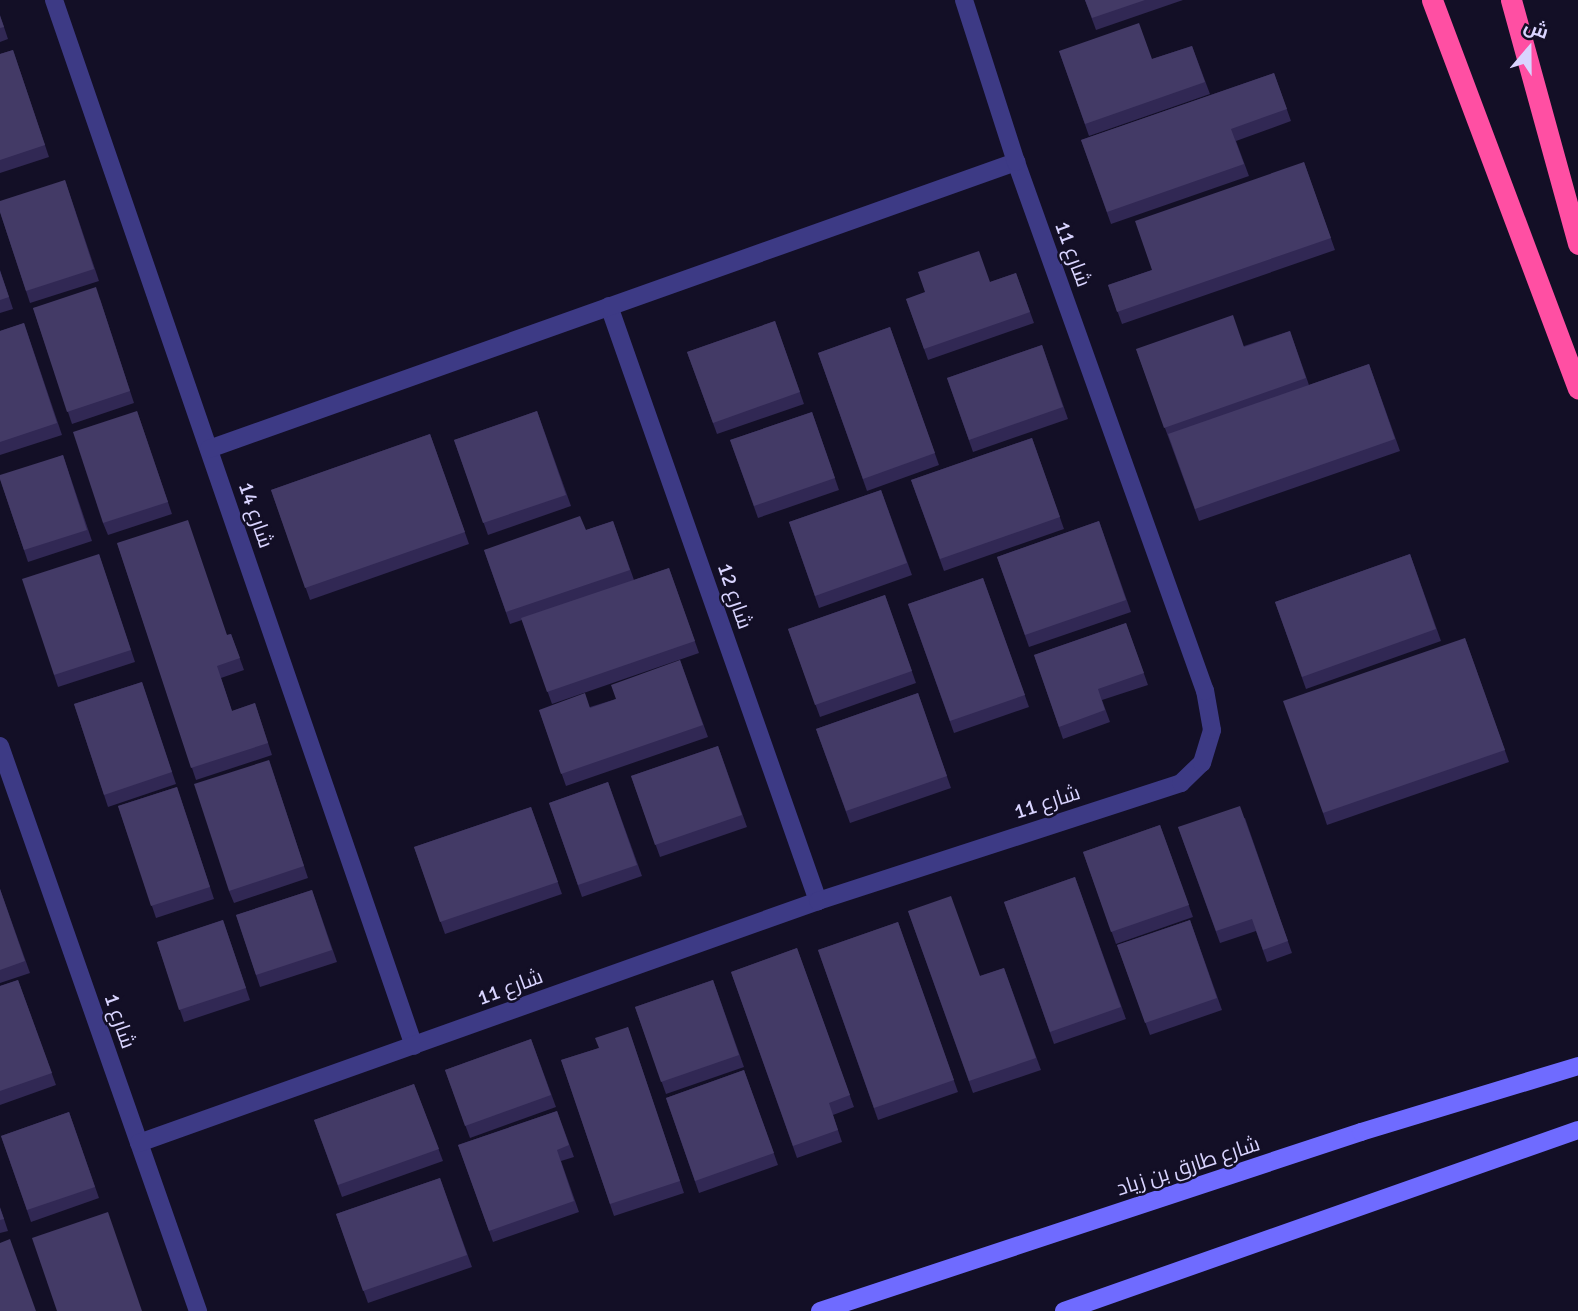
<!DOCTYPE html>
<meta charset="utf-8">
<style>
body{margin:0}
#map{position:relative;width:1578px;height:1311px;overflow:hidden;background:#130f26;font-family:Signika,Cairo,sans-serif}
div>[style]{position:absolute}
.minor>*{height:18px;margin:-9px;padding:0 9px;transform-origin:9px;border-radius:9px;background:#3d3a85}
.secondary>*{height:18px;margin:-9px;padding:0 9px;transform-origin:9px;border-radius:9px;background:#6f6bff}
.motorway>*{height:21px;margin:-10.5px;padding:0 10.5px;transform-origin:10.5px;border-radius:10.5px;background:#ff4fa3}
.wall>*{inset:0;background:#312854}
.building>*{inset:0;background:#433a66}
span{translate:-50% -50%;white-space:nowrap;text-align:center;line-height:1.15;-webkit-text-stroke:5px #130f26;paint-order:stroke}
.street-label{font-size:21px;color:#d9d4ff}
.north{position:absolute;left:1494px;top:14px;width:70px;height:70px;-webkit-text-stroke:5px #130f26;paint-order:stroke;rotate:20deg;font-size:19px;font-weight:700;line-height:28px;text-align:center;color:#d9d4ff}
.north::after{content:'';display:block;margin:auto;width:24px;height:32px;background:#d9d4ff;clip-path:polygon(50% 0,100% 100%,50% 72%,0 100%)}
</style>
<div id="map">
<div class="minor">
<i style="left:54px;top:0;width:1106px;rotate:71.01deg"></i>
<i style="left:609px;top:306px;width:631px;rotate:70.65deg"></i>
<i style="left:209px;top:449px;width:857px;rotate:-19.58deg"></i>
<i style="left:0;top:746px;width:599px;rotate:70.69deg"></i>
<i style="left:139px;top:1143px;width:721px;rotate:-19.62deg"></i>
<i style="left:818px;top:901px;width:382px;rotate:-18deg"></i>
<i style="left:1181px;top:783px;width:29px;rotate:-44deg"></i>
<i style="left:1202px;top:763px;width:34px;rotate:-73deg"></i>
<i style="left:1212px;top:730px;width:40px;rotate:-100deg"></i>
<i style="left:1205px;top:691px;width:562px;rotate:-109.66deg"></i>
<i style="left:1016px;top:162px;width:170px;rotate:-107.8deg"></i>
</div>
<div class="secondary">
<i style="left:820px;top:1311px;width:570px;rotate:-18.31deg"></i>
<i style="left:1361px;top:1132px;width:227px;rotate:-16.9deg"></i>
<i style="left:1064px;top:1311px;width:545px;rotate:-19.4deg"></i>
</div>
<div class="motorway">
<i style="left:1432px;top:0;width:415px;rotate:69.4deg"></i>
<i style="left:1511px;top:0;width:253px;rotate:74.6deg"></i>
</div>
<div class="wall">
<i style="clip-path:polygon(1085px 0,1183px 0,1096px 30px)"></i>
<i style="clip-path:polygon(0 15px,8px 39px,0 42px)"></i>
<i style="clip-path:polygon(1192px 46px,1210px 94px,1089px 136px,1059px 51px,1152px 59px)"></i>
<i style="clip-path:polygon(13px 50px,49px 157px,0 173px,0 54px)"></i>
<i style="clip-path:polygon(1274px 73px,1291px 121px,1236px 141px,1249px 176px,1111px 224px,1081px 140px)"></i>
<i style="clip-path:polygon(1304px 162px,1335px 250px,1122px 324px,1108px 285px,1152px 270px)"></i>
<i style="clip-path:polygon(65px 180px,99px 281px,30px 303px,0 212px)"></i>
<i style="clip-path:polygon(0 270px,13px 309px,0 313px)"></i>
<i style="clip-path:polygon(1016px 273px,1034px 323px,928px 360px,906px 299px,990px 282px)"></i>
<i style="clip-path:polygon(100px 299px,134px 403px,72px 424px,33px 308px)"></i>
<i style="clip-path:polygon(775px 321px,804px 404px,717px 434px,687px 352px)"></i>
<i style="clip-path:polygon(24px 323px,62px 435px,0 455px,0 331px)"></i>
<i style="clip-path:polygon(890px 327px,939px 465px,867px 491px,818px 353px)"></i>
<i style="clip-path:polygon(1290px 331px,1309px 385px,1369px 364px,1400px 451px,1199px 521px,1136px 349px,1244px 346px)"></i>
<i style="clip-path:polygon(1042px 345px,1068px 419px,973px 452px,947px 378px)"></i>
<i style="clip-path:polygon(137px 411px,172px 514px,108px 535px,103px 523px)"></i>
<i style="clip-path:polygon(537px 411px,571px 506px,488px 535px,454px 440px)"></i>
<i style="clip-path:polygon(812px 412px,839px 490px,758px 518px,730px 440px)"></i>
<i style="clip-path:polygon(430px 434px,469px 544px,310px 600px,271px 490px)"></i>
<i style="clip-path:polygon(1032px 438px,1064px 529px,944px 571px,911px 480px)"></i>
<i style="clip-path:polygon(63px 455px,92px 541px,28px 562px,0 479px)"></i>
<i style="clip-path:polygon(881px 490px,912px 575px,819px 608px,789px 522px)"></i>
<i style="clip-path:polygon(613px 521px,634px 580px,669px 568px,699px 653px,552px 704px,522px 620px,510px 624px,484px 550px,586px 530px)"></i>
<i style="clip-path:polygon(1099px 521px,1131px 612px,1029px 647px,997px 557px)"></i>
<i style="clip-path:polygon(117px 543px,227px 635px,231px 634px,244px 670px,221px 678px,232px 711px,255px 703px,272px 755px,196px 780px)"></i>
<i style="clip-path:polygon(99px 554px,135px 662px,58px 687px,54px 675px)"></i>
<i style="clip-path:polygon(1410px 554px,1441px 641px,1306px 689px,1275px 602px)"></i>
<i style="clip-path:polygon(983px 578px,1029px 707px,954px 733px,908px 604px)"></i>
<i style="clip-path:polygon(885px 595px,916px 683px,820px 717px,788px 629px)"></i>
<i style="clip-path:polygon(1126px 623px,1148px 685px,1102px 700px,1110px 722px,1063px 739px,1034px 655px)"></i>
<i style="clip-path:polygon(1465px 638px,1509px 762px,1327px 825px,1323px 813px)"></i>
<i style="clip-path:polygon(680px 660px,708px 737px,566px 786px,539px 710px,590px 707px,616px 699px)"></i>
<i style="clip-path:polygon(142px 682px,176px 784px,108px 807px,74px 704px)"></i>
<i style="clip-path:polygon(918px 693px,951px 788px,850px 823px,816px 729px)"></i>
<i style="clip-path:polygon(718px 746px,747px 827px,660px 857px,631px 776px)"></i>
<i style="clip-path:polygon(269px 760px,308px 878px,234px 903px,229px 891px)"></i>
<i style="clip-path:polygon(608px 782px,642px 876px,582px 897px,549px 803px)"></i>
<i style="clip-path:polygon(177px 787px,214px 899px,156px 918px,118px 806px)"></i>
<i style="clip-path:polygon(531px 807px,562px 894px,445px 934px,414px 847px)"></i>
<i style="clip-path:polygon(1245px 818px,1292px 953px,1267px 962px,1256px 931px,1220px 943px,1178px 827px)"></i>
<i style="clip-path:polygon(1160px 825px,1193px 917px,1116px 944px,1083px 852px)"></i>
<i style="clip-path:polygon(1075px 877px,1126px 1019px,1054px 1044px,1004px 902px)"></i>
<i style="clip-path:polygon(0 889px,30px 973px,0 983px)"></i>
<i style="clip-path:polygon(312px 890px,337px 962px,260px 987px,236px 915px)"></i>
<i style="clip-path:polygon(908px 911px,980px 976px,1004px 968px,1041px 1070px,973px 1093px)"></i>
<i style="clip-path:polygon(223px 920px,250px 1000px,184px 1022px,157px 942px)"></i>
<i style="clip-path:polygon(1190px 920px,1222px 1010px,1150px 1035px,1117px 945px)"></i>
<i style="clip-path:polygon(898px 922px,958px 1092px,878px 1120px,818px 950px)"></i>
<i style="clip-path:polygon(797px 948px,854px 1107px,833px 1115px,842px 1142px,797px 1158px,731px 972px)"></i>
<i style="clip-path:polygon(18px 980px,56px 1085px,0 1105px,0 986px)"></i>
<i style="clip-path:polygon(713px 980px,744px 1067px,666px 1094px,635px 1007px)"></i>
<i style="clip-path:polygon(628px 1027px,684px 1193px,614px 1216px,561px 1060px,599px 1048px)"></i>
<i style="clip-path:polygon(531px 1039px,556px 1107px,470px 1138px,445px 1070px)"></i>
<i style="clip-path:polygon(744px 1070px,778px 1165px,699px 1193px,666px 1098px)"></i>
<i style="clip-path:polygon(414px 1084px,443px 1161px,342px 1197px,314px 1120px)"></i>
<i style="clip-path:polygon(557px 1111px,574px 1157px,561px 1161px,579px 1212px,493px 1242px,458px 1145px)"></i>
<i style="clip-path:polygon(69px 1112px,99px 1198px,31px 1222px,1px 1136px)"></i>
<i style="clip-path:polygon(440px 1178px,472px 1267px,368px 1303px,336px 1214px)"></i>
<i style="clip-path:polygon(0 1207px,8px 1231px,0 1233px)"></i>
</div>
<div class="building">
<i style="clip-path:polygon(1085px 0,1145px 0,1092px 18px)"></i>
<i style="clip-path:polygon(0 16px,4px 27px,0 28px)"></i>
<i style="clip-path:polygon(1139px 23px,1152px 59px,1192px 46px,1205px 82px,1085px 124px,1059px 51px)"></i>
<i style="clip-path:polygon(13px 50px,45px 145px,0 160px,0 54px)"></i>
<i style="clip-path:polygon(1274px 73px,1287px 109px,1231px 129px,1244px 164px,1107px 212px,1081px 140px)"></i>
<i style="clip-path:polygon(1304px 162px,1331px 238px,1117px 312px,1108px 285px,1152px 270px,1135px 221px)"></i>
<i style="clip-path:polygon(65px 180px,94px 269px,26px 291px,0 212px,0 201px)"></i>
<i style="clip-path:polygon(979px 251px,990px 282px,1016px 273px,1030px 312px,924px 349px,906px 299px,925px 292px,918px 272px)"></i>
<i style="clip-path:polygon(0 271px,9px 297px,0 300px)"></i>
<i style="clip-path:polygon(96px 287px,130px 391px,67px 412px,33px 308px)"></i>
<i style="clip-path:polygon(1233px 315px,1244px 347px,1290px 331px,1306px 378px,1164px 428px,1136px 349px)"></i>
<i style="clip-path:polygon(775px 321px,800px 392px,713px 423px,687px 352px)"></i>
<i style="clip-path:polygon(24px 323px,57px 423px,0 442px,0 331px)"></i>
<i style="clip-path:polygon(890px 327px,935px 453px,863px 479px,818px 353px)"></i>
<i style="clip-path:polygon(1042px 345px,1063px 407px,969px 440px,947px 378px)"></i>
<i style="clip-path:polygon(1369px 364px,1395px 439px,1195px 509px,1168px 434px)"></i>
<i style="clip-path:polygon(137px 411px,168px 502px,103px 523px,73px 432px)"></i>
<i style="clip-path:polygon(537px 411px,566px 495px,483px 523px,454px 440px)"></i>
<i style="clip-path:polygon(812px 412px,835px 478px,754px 506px,730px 440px)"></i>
<i style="clip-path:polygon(430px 434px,465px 532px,305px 588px,271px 490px)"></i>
<i style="clip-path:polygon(1032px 438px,1060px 517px,940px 559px,911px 480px)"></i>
<i style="clip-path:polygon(63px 455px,87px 530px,24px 550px,0 479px,0 475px)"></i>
<i style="clip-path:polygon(881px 490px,907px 563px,815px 596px,789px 522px)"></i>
<i style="clip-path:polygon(580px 516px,586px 530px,613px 521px,630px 570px,506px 612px,484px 550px)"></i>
<i style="clip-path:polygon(188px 520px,227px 635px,231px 634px,240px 658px,217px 666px,232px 711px,255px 703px,268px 743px,191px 768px,117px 543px)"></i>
<i style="clip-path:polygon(1099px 521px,1126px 600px,1025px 635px,997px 557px)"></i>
<i style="clip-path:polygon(99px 554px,131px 650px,54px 675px,22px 579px)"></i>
<i style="clip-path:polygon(1410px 554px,1436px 629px,1302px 677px,1275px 602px)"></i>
<i style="clip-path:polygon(669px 568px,695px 641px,547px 692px,521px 618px)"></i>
<i style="clip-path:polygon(983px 578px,1025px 695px,950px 721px,908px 604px)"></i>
<i style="clip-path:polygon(885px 595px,912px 671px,815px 705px,788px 629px)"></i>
<i style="clip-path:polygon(1126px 623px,1144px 673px,1098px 689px,1105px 710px,1059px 727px,1034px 655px)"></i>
<i style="clip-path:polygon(1465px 638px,1505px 750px,1323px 813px,1283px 701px)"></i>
<i style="clip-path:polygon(680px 660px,703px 725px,561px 774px,539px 710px,585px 693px,590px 708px,616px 699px,611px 685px)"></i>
<i style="clip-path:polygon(142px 682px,172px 772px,104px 795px,74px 704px)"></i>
<i style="clip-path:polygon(918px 693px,947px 776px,846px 811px,816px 729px)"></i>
<i style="clip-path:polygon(718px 746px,742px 815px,655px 845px,631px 776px)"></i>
<i style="clip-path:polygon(269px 760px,304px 866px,229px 891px,194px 784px)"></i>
<i style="clip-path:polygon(608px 782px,637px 865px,578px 885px,549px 803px)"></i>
<i style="clip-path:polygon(177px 787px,210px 887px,151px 906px,118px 806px)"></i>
<i style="clip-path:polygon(1240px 806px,1288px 941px,1263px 950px,1252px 919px,1216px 931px,1178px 827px)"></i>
<i style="clip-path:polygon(531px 807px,558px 882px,440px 922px,414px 847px)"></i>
<i style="clip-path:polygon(1160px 825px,1189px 905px,1111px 932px,1083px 852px)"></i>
<i style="clip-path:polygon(1075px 877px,1121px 1007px,1050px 1032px,1004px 902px)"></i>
<i style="clip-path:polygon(0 889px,25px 961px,0 970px)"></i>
<i style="clip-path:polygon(312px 890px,332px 950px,256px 975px,236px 915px)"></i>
<i style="clip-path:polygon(951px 896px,980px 976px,1004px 968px,1036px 1058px,969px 1081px,908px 911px)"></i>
<i style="clip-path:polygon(223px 920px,246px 988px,179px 1010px,157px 942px)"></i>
<i style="clip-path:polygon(1190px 920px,1217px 998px,1145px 1023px,1117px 945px)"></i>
<i style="clip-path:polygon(898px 922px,954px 1080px,874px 1108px,818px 950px)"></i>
<i style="clip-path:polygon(797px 948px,850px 1095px,829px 1103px,838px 1130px,793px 1146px,731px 972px)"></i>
<i style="clip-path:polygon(18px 980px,52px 1073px,0 1091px,0 986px)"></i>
<i style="clip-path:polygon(713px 980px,739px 1055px,661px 1082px,635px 1007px)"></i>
<i style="clip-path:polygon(628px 1027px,680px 1181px,610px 1204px,561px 1060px,599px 1048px,595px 1038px)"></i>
<i style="clip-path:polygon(531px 1039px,551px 1095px,465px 1126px,445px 1070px)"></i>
<i style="clip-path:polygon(744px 1070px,774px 1153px,695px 1181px,666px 1098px)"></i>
<i style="clip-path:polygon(414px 1084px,439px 1149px,338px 1185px,314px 1120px)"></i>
<i style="clip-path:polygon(557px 1111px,569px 1145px,557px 1150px,574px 1201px,489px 1231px,458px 1145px)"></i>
<i style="clip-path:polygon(69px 1112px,95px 1187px,27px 1210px,1px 1136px)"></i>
<i style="clip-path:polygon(440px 1178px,467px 1255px,363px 1291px,336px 1214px)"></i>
<i style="clip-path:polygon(0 1208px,4px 1219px,0 1220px)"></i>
<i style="clip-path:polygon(108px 1212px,142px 1311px,57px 1311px,32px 1238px)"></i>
<i style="clip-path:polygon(10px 1239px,36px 1311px,0 1311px,0 1243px)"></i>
</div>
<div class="street-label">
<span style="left:1073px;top:254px;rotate:70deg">شارع 11</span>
<span style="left:256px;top:515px;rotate:71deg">شارع 14</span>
<span style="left:735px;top:596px;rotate:71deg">شارع 12</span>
<span style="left:1047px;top:802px;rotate:-18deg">شارع 11</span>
<span style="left:510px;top:987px;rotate:-20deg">شارع 11</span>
<span style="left:120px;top:1021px;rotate:71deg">شارع 1</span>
<span style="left:1188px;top:1166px;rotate:-18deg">شارع طارق بن زياد</span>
</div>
<div class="north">ش</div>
</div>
